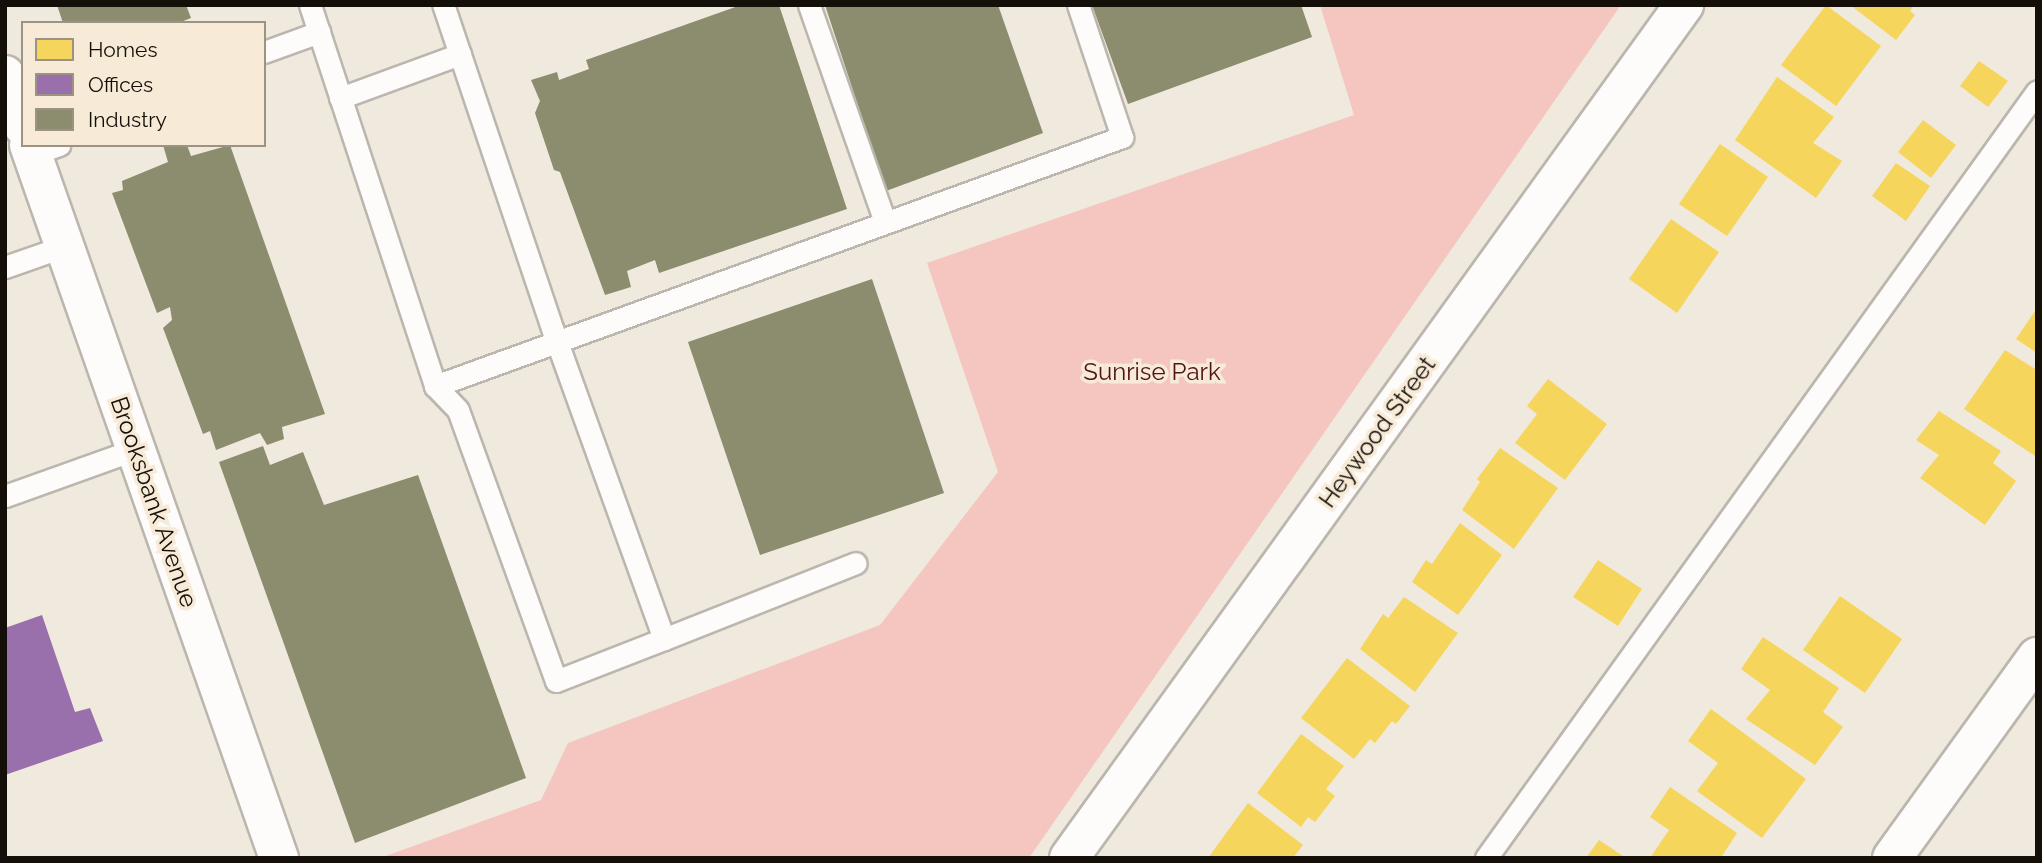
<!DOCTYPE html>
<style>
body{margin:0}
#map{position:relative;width:2042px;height:863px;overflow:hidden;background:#f0e9de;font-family:Raleway,sans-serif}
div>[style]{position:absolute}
.green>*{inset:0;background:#f4c6bf}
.homes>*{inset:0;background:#f6d55c}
.offices>*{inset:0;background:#9970ab}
.industry>*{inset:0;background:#8c8c6e}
.roads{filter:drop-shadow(2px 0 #bbb6ae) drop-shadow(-2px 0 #bbb6ae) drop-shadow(0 2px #bbb6ae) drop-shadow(0 -2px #bbb6ae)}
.service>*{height:21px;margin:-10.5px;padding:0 10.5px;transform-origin:10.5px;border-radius:10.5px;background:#fdfcfa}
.minor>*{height:38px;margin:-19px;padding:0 19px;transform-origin:19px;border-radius:19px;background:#fdfcfa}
.secondary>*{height:38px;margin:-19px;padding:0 19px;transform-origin:19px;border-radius:19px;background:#fdfcfa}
span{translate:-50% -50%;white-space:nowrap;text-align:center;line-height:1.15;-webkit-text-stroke:7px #f7ead7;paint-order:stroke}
.park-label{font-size:24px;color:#501316}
.street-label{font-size:24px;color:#141009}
.frame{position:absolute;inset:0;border:7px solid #141009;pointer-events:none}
.legend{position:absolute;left:21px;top:21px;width:245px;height:126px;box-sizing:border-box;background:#f7ead7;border:2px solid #9c9385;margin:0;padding:9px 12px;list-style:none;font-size:21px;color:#141009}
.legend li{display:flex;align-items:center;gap:14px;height:35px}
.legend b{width:35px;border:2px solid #9c9385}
</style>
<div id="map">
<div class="green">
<i style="clip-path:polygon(1320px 5px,1621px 5px,1029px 858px,380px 858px,541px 800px,568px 743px,880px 625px,998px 472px,927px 263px,1354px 115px)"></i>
</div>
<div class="homes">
<i style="clip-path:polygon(1826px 5px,1881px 46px,1836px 106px,1781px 65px)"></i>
<i style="clip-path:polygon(1850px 5px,1914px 5px,1910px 11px,1915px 15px,1896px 40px)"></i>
<i style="clip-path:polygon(1979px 61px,2008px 81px,1988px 107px,1960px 86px)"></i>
<i style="clip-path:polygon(1777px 77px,1834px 117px,1813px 143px,1842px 161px,1816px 198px,1735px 140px)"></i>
<i style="clip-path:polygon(1923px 120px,1956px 145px,1931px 178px,1898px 152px)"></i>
<i style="clip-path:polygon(1720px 144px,1768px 177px,1727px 236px,1679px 204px)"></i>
<i style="clip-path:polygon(1896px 163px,1930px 186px,1906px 221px,1872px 196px)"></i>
<i style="clip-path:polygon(1671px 219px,1719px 252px,1677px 313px,1629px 279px)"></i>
<i style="clip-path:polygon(2037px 308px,2037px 353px,2016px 339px)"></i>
<i style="clip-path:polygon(2005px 350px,2037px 370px,2035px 456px,1964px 409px)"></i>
<i style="clip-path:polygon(1548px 379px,1607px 424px,1565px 480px,1515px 443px,1537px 414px,1527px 406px)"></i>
<i style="clip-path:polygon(1939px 411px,2001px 451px,1993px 463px,2016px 481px,1985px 525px,1920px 478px,1939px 455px,1916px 440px)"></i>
<i style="clip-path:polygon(1500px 448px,1558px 488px,1514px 549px,1462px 510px,1480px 482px,1477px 479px)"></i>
<i style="clip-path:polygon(1460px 523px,1502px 555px,1458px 615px,1412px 582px,1426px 560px,1432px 564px)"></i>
<i style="clip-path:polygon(1598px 560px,1642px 589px,1618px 626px,1573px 597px)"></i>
<i style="clip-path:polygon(1840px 596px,1902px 639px,1865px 693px,1803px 650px)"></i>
<i style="clip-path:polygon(1404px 597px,1458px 633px,1415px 692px,1360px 649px,1383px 614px,1388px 618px)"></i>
<i style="clip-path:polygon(1763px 637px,1839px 688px,1823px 712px,1843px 727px,1815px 765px,1746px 719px,1770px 690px,1741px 669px)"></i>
<i style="clip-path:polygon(1347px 658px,1410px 706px,1396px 724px,1392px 721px,1375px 743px,1370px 739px,1354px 759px,1301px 718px)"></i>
<i style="clip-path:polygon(1711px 709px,1806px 779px,1762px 838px,1697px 791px,1718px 763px,1688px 741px)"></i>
<i style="clip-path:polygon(1301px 734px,1344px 766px,1326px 789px,1335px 796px,1315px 822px,1308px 817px,1301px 827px,1257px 793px)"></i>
<i style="clip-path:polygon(1670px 787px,1737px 833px,1722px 856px,1725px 858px,1650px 858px,1669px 830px,1650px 817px)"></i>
<i style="clip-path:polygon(1248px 803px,1303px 845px,1293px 858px,1208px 858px)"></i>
<i style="clip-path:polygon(1599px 840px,1626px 858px,1586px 858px)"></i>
</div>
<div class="offices">
<i style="clip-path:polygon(42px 615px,75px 712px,90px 708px,103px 741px,5px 775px,5px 628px)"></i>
</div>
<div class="industry">
<i style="clip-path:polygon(57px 5px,186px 5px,191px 18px,178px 23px,63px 23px)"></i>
<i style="clip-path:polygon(741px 5px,779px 5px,847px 209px,659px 273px,655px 260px,627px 271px,631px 287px,605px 295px,560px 172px,554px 170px,535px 113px,540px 101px,531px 80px,557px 72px,559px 80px,589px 69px,586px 60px)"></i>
<i style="clip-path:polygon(825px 5px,998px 5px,1043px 133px,886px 191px)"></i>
<i style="clip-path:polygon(1092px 5px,1301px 5px,1312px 37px,1128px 104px)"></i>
<i style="clip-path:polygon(163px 145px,187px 145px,191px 156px,230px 145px,325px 414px,282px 427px,284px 439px,267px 445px,260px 433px,216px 450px,210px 431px,203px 434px,163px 328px,172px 320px,170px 307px,157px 313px,112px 193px,123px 190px,122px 181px,168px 162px)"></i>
<i style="clip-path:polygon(872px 279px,944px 493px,760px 555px,688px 342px)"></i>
<i style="clip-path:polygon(263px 446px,270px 465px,303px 452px,324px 505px,418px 475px,526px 778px,355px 843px,219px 462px)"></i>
</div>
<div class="roads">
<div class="service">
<i style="left:310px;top:5px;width:401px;rotate:71.8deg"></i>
<i style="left:435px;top:386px;width:33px;rotate:46deg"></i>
<i style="left:458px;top:410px;width:288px;rotate:70.1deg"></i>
<i style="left:556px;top:681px;width:116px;rotate:-21.3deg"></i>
<i style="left:664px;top:639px;width:327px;rotate:-109.8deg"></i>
<i style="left:553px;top:331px;width:344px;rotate:-108.6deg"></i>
<i style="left:809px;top:5px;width:230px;rotate:70.7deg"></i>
<i style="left:264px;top:52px;width:59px;rotate:-20deg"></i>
<i style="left:340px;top:98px;width:128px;rotate:-20.1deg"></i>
<i style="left:33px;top:154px;width:28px;rotate:-19deg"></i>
<i style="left:5px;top:267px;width:64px;rotate:-19.3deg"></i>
<i style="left:435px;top:386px;width:731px;rotate:-19.92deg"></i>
<i style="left:1122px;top:137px;width:139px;rotate:-108.4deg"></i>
<i style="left:5px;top:496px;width:139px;rotate:-19.7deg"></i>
<i style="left:664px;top:639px;width:206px;rotate:-21.6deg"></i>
<i style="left:1486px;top:858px;width:944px;rotate:-54.31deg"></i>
</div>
<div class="minor">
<i style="left:1069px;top:858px;width:1052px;rotate:-54.21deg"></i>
<i style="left:1892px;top:858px;width:248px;rotate:-54.2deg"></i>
</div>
<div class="secondary">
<i style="left:5px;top:75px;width:54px;rotate:70.6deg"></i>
<i style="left:29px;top:145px;width:756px;rotate:70.68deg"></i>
</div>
</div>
<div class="park-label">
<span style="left:1152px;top:372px">Sunrise Park</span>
</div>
<div class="street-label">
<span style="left:1377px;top:432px;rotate:-54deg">Heywood Street</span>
<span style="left:154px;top:502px;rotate:71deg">Brooksbank Avenue</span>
</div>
<div class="frame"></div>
<ul class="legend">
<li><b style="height:19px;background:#f6d55c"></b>Homes</li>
<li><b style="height:19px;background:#9970ab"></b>Offices</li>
<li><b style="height:19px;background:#8c8c6e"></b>Industry</li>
</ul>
</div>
